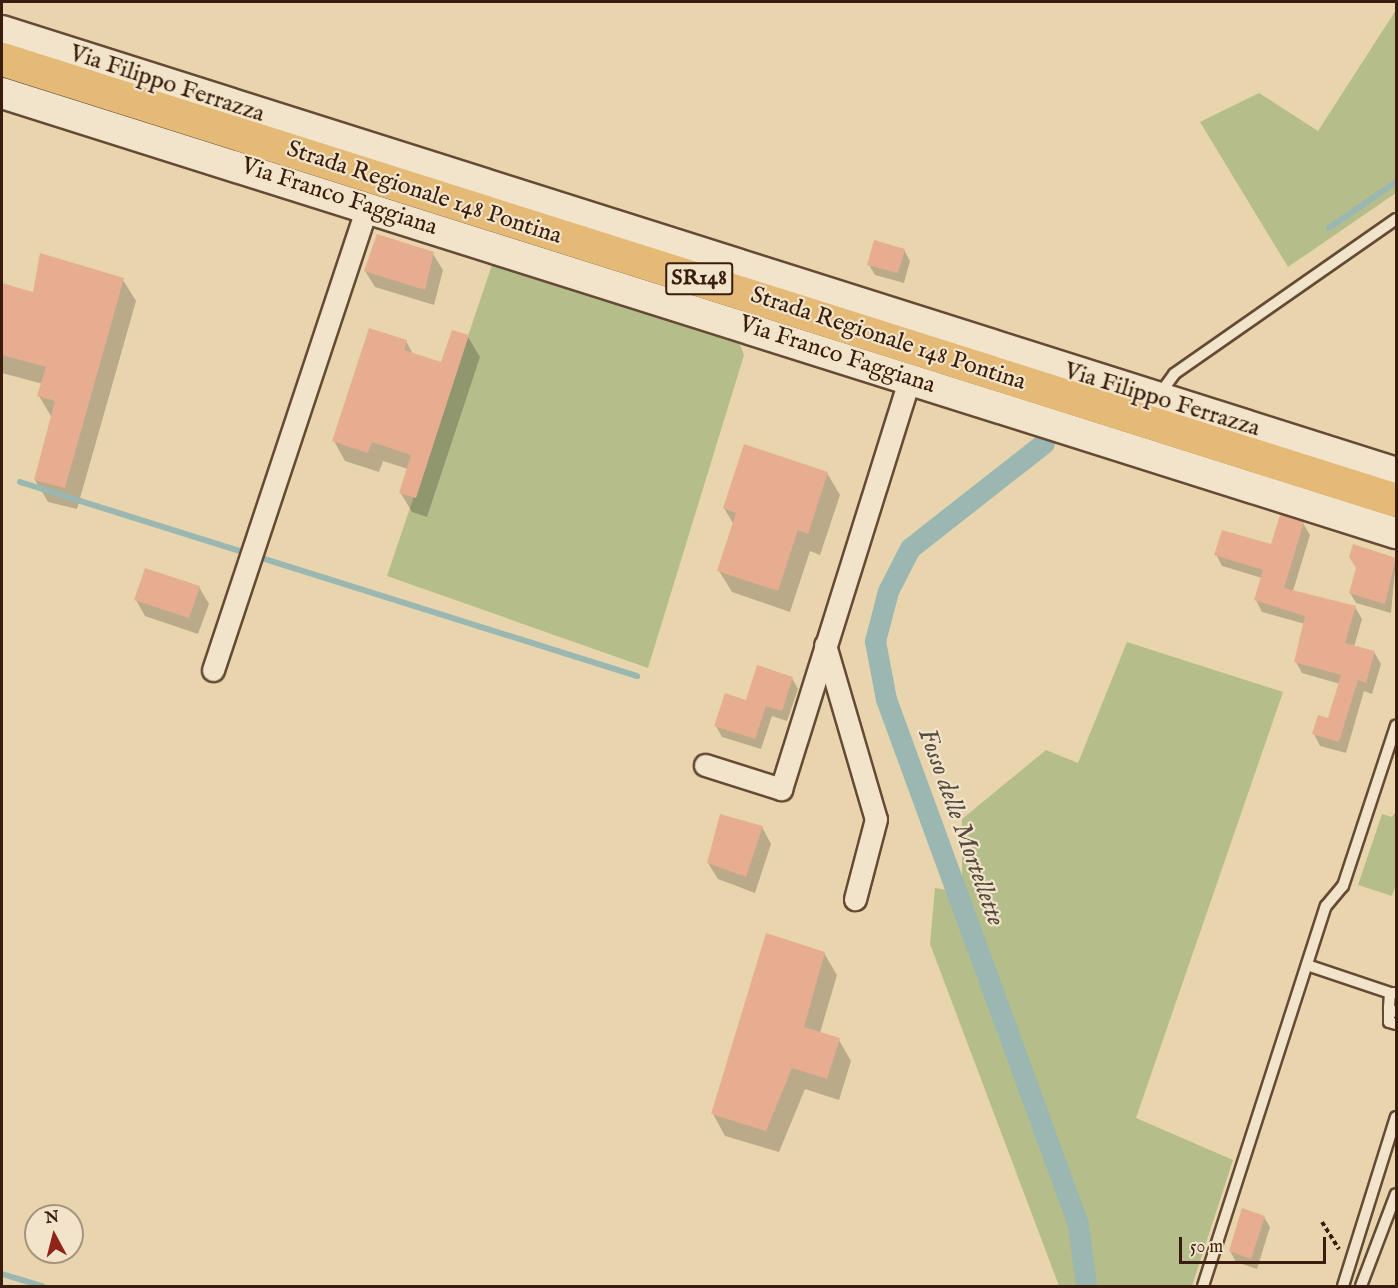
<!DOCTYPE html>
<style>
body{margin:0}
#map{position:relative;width:1398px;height:1288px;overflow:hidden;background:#e9d5ad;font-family:"IM FELL English",serif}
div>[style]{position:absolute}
.green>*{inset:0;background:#b5bd8b}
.shadow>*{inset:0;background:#0003}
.stream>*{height:6px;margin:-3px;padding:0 3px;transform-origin:3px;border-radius:3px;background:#9ab7b2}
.canal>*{height:21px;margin:-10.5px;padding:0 10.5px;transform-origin:10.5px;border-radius:10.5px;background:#9ab7b2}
.building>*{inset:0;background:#e7ad91}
.path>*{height:4px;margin-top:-2px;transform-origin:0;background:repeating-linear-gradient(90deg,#391c0d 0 4.5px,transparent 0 7.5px)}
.roads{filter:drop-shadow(2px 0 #654a35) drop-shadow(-2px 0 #654a35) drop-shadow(0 2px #654a35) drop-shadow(0 -2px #654a35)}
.lane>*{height:10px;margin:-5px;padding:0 5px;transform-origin:5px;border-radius:5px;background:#f1e4ca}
.street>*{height:21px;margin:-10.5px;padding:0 10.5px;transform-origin:10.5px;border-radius:10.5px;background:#f1e4ca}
.secondary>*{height:30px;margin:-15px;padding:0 15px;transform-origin:15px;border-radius:15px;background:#f1e4ca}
.primary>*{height:33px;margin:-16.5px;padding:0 16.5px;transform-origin:16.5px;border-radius:16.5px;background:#e4ba76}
span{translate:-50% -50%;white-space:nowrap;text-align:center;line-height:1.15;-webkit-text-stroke:4.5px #f1e4ca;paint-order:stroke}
.shield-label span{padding:2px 4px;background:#f1e4ca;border:2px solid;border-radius:4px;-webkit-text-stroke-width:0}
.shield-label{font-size:22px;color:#391c0d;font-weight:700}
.street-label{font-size:24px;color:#391c0d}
.water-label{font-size:26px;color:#564a3f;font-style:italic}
.frame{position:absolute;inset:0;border:3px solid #391c0d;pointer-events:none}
.north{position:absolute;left:24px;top:1204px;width:60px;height:60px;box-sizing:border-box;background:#f1e4ca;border:2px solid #a7947e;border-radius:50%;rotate:353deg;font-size:16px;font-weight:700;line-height:24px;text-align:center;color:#391c0d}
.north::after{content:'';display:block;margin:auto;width:21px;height:27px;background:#8f2418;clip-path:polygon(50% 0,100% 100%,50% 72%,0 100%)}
.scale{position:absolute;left:1179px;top:1237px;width:147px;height:27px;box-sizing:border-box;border:3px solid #391c0d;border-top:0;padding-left:8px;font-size:18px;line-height:21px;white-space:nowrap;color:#391c0d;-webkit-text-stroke:4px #f1e4ca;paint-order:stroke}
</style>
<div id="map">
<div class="green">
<i style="clip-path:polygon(1396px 10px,1396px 193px,1288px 267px,1200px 122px,1259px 93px,1318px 131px)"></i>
<i style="clip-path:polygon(495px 256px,736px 334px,744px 355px,648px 668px,387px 576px)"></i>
<i style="clip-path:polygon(1127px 642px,1283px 692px,1136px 1118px,1233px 1160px,1192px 1286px,1059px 1286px,930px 944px,935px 888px,962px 892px,962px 819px,1046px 750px,1078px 763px)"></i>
<i style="clip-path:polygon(1396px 811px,1396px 884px,1392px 896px,1358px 885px,1382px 814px,1392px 817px)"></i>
</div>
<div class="shadow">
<i style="clip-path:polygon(904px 250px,910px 261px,904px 283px,875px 275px,869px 265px)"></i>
<i style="clip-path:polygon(433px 254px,443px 270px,434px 305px,375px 287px,365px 271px)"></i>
<i style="clip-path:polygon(123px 280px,136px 301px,77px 509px,48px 502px,35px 480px,52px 418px,39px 396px,43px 384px,2px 373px,2px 285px,34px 294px)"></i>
<i style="clip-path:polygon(468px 337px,480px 357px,427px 517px,412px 512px,400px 492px,408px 469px,383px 461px,379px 472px,345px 461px,334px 441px,406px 341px,413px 354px,442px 364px)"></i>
<i style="clip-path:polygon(827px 473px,840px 495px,820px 555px,810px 551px,790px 612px,732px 592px,719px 571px,734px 525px,724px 508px)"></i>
<i style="clip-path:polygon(1303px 523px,1310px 535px,1293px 591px,1355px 607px,1362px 619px,1354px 647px,1374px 652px,1381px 664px,1372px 694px,1364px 691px,1346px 753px,1320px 746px,1314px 734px,1329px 720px,1340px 684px,1302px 673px,1296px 662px,1305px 624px,1262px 612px,1256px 600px,1262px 578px,1222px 566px,1216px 554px,1272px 546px)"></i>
<i style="clip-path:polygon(1354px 546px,1396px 560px,1391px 613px,1356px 603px,1350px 593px,1357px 569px)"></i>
<i style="clip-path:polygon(199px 587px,209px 604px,198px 634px,145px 616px,136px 600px)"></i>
<i style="clip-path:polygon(792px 678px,798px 689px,787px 721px,772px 716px,761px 749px,722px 737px,716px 726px,747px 702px)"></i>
<i style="clip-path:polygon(762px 827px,771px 844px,755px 893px,718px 879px,708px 863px)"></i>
<i style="clip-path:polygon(824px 953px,837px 975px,820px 1033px,839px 1040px,851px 1061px,839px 1100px,805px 1089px,779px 1152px,725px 1136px,713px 1114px)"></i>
<i style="clip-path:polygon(1264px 1217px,1270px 1227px,1257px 1269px,1236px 1262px,1230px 1251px)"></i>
</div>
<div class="stream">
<i style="left:1329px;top:228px;width:81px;rotate:-34.5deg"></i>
<i style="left:20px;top:482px;width:647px;rotate:17.45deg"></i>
<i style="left:2px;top:1274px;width:42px;rotate:16.7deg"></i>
</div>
<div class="canal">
<i style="left:1044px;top:443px;width:170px;rotate:141.9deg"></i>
<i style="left:910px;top:548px;width:48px;rotate:117.1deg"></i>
<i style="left:888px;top:591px;width:52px;rotate:104.6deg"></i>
<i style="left:875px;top:641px;width:59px;rotate:79.3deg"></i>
<i style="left:886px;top:699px;width:559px;rotate:69.91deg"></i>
<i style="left:1078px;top:1224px;width:63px;rotate:82.6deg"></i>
</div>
<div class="building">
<i style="clip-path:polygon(377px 234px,434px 252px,425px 290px,364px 271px)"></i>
<i style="clip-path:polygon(874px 240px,905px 249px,898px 273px,867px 265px)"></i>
<i style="clip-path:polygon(40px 253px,124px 278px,65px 488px,34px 480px,55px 401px,37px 396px,46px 367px,2px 355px,2px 283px,33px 292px)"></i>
<i style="clip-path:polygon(369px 328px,407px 340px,404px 350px,441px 362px,452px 330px,469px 335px,416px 498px,399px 493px,411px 455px,372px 442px,368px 453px,332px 441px)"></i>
<i style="clip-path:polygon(744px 444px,828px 472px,808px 534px,798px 530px,778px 591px,717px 571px,736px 513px,723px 508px)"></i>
<i style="clip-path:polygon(1280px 515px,1304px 522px,1284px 588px,1356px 606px,1345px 643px,1375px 651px,1366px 683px,1358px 680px,1339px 742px,1312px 734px,1318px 715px,1328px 718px,1341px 675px,1294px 662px,1305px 616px,1254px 600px,1263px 570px,1214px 555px,1222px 530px,1271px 544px)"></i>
<i style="clip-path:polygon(1353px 544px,1396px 558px,1385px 604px,1349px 593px,1356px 568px,1349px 557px)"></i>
<i style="clip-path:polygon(145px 568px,200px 586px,189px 618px,134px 600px)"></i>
<i style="clip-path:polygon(757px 665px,793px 677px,782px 711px,766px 706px,755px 739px,714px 726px,725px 693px,746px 700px)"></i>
<i style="clip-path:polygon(720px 814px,763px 826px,746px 877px,707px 863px)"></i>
<i style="clip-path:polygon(766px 933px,825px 952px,804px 1027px,840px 1038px,827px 1079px,792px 1068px,766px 1131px,711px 1114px)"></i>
<i style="clip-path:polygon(1242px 1208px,1265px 1216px,1251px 1259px,1229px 1251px)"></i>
</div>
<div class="path">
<i style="left:1322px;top:1222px;width:32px;rotate:58deg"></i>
</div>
<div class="roads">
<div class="lane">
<i style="left:1159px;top:395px;width:26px;rotate:-54deg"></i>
<i style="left:1174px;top:374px;width:271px;rotate:-34.9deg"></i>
<i style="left:1307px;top:965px;width:88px;rotate:18.6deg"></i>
<i style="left:1396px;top:993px;width:6px;rotate:180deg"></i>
<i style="left:1390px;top:993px;width:16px;rotate:94deg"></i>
<i style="left:1389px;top:1009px;width:8px;rotate:23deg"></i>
<i style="left:1389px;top:1009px;width:13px;rotate:90deg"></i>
<i style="left:1389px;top:1022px;width:7px;rotate:16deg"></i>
<i style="left:1203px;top:1286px;width:399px;rotate:-72.1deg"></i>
<i style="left:1326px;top:906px;width:26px;rotate:-50deg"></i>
<i style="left:1343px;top:886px;width:169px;rotate:-71.7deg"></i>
<i style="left:1343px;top:1286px;width:177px;rotate:-72.6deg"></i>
<i style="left:1361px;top:1286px;width:98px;rotate:-69.2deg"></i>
</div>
<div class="street">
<i style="left:825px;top:645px;width:181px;rotate:73.7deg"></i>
<i style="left:876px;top:819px;width:83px;rotate:104.7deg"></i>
<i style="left:213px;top:670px;width:489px;rotate:-71.6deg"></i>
<i style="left:705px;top:765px;width:80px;rotate:17.5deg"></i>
<i style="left:781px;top:789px;width:431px;rotate:-72.6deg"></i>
</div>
<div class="secondary">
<i style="left:2px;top:31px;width:1462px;rotate:17.59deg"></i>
<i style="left:2px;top:93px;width:1462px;rotate:17.52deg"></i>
</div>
<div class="primary">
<i style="left:2px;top:59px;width:1462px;rotate:17.56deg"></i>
</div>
</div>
<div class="shield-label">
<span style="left:699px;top:279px">SR148</span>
</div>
<div class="street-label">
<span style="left:167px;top:84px;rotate:18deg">Via Filippo Ferrazza</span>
<span style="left:424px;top:193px;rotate:18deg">Strada Regionale 148 Pontina</span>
<span style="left:339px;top:197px;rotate:18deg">Via Franco Faggiana</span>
<span style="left:888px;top:339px;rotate:18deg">Strada Regionale 148 Pontina</span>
<span style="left:837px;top:355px;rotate:18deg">Via Franco Faggiana</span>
<span style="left:1162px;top:400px;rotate:17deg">Via Filippo Ferrazza</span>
</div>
<div class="water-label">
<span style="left:961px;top:827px;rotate:70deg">Fosso delle Mortellette</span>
</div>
<div class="frame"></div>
<div class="north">N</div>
<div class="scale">50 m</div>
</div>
